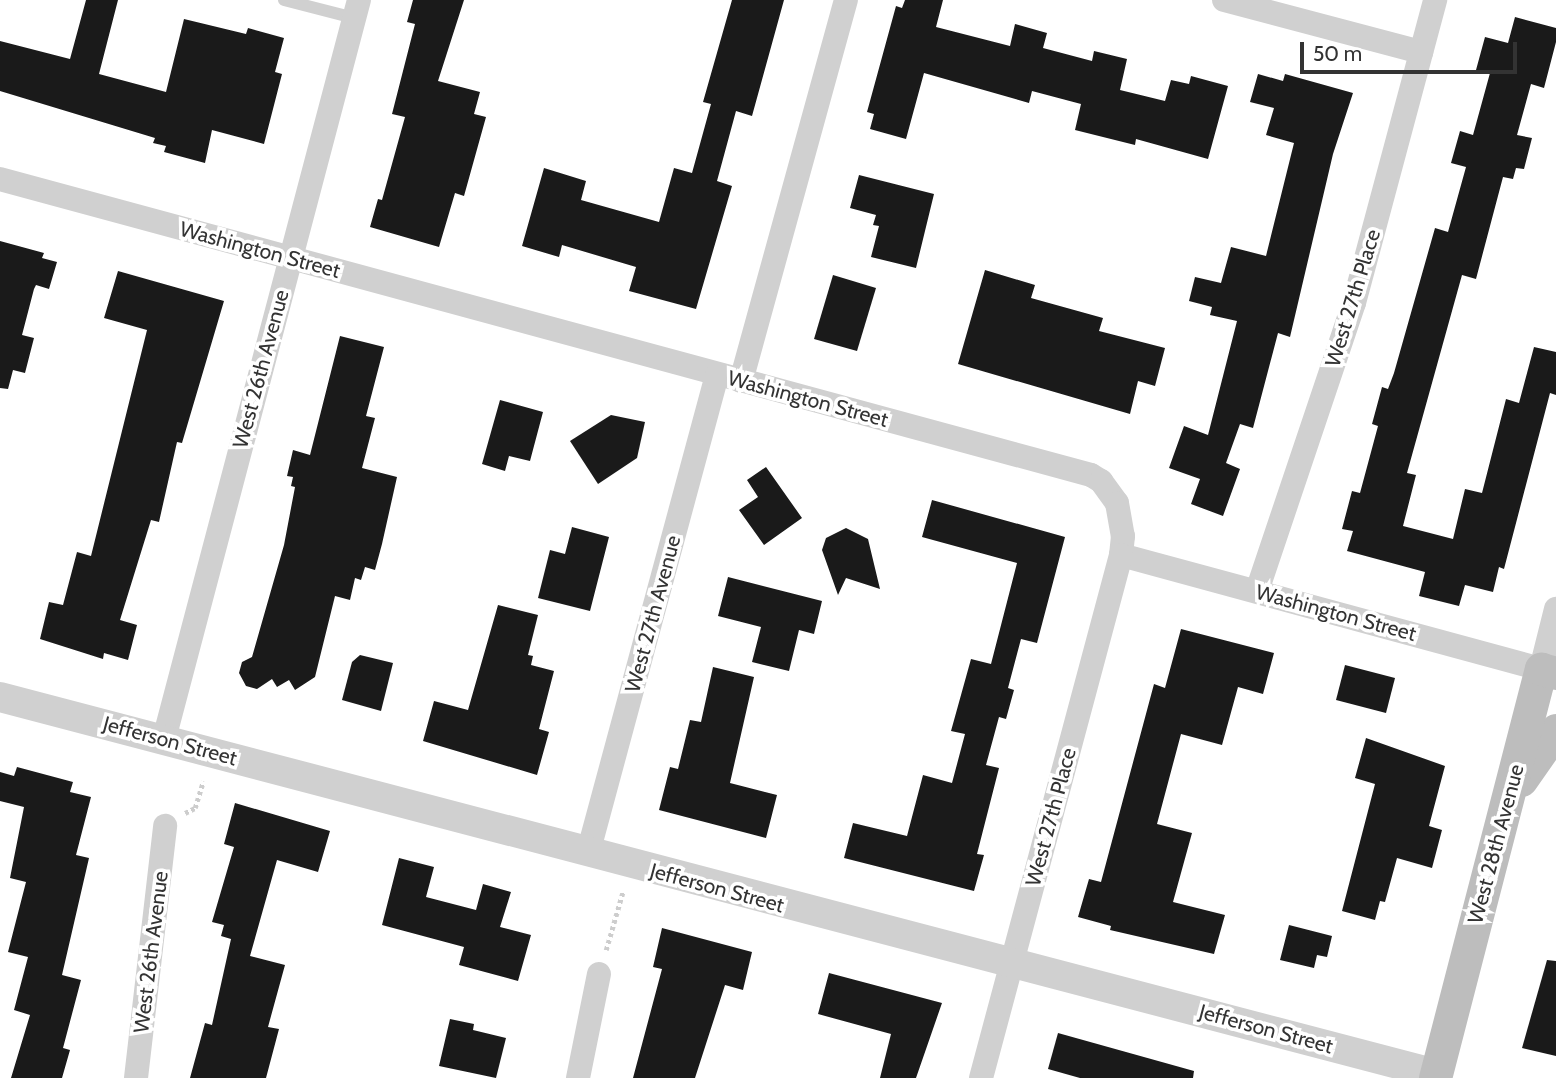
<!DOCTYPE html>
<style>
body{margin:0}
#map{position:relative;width:1556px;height:1078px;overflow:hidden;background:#fff;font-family:Cabin,sans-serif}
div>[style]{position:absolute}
.building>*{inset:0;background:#1a1a1a}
.path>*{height:4.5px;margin-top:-2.25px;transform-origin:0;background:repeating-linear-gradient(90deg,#cdcdcd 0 3.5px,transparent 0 7px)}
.service>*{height:12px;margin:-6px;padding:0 6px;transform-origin:6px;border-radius:6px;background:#d0d0d0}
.minor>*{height:24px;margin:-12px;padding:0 12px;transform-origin:12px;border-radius:12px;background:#d0d0d0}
.tertiary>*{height:30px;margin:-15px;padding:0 15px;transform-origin:15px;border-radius:15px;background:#d0d0d0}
.secondary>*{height:33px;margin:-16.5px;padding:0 16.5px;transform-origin:16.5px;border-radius:16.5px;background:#bdbdbd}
span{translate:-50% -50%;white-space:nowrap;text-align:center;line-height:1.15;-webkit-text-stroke:7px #fff;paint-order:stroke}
.street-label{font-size:21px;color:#333}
.scale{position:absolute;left:1300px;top:42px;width:217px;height:32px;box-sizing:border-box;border:4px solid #333;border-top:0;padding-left:9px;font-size:21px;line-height:24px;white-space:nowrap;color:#333;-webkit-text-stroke:5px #fff;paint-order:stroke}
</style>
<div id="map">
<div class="building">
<i style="clip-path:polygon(86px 0,118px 0,99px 74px,166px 92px,184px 19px,246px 34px,248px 28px,284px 38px,275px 72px,282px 74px,264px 144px,212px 130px,205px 163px,164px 152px,166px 146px,153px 143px,155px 138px,0 91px,0 41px,70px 59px)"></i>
<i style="clip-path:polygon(413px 0,464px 0,438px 81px,480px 92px,474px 114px,486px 117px,464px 196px,455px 193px,439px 247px,370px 227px,378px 199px,382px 200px,405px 117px,392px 114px,415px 24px,407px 22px)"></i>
<i style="clip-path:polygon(732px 0,784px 0,752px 116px,736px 111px,717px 181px,732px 186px,696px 309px,629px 291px,636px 267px,562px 245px,559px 257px,522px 246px,544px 168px,586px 181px,581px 200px,659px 222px,674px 168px,692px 173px,711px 104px,703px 102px)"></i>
<i style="clip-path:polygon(905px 0,943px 0,936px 27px,1010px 46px,1015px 24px,1047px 33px,1043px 48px,1092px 61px,1094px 51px,1127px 59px,1120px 90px,1165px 101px,1171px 80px,1189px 84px,1191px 76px,1228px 86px,1208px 159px,1136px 139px,1135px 145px,1075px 130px,1081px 104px,1032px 91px,1029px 103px,924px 73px,906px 139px,870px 129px,874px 114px,867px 112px,896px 6px,902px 8px)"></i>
<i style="clip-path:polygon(1515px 17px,1556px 28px,1556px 42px,1544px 88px,1531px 84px,1517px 135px,1532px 138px,1524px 169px,1516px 168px,1513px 179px,1503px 177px,1476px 279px,1462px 275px,1407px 473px,1416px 475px,1403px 526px,1453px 539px,1465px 489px,1482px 493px,1506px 399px,1519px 403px,1534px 347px,1556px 352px,1556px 395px,1550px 393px,1504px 569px,1499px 567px,1493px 592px,1465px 585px,1459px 606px,1419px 596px,1425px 572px,1347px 551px,1353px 531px,1342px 529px,1352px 491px,1360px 493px,1378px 426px,1372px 424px,1382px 387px,1388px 389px,1394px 373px,1435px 228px,1448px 232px,1466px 167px,1451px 163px,1460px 131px,1473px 135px,1490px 73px,1476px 70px,1485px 37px,1508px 43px)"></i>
<i style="clip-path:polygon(1258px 74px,1283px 81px,1285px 74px,1353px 93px,1333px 154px,1290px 337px,1278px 333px,1253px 428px,1240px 424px,1226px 463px,1240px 469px,1223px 516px,1191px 504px,1200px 479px,1169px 468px,1184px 426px,1208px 435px,1237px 321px,1210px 315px,1212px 307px,1189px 301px,1195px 277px,1221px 283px,1231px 247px,1266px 256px,1294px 143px,1266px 135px,1274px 108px,1250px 102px)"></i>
<i style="clip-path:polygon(859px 175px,934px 194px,916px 268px,871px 257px,879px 226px,873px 225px,876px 215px,850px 208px)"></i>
<i style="clip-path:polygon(0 241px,44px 253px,42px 258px,57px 262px,49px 289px,36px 285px,34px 289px,22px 335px,34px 338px,25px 373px,13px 370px,8px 389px,0 388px)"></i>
<i style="clip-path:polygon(985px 270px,1035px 285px,1031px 298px,1103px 318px,1099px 331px,1165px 348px,1155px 386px,1138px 381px,1130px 414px,958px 364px)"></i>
<i style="clip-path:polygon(118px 271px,224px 301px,182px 443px,177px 442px,159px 522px,151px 520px,120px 620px,137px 625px,128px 660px,104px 653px,103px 659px,40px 639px,49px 602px,63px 605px,77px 552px,91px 556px,147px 330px,104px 318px)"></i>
<i style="clip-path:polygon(833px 275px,876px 288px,857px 351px,814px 339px)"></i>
<i style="clip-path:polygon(340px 336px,384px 347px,366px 416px,375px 418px,362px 468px,397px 477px,382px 544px,375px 570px,365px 567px,361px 580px,355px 578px,350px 600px,335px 596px,315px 677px,295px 690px,289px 680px,277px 687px,272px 679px,257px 689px,246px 686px,239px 673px,242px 662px,252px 657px,284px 545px,295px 487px,291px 486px,293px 477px,287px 476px,293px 450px,310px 455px)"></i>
<i style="clip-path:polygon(500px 400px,543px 412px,530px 461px,509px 456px,505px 471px,482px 464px)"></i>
<i style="clip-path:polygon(611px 415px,645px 422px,637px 458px,598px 484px,570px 441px)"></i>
<i style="clip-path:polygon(766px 467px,802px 518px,764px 545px,739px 510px,758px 497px,747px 480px)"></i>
<i style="clip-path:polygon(932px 500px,1065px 537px,1037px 643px,1021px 639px,1008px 688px,1014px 690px,1006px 719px,999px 717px,986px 765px,999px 768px,977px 854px,984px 855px,974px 891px,844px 858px,853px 823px,907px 836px,923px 775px,952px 783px,965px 734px,951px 731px,971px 659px,991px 664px,1017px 563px,922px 537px)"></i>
<i style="clip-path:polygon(572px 527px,609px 537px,590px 611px,538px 598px,550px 550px,565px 554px)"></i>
<i style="clip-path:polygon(846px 528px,868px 539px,880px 589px,846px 578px,838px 595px,822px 550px,826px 538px)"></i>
<i style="clip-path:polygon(728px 577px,822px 601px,814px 634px,799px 630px,789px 671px,752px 662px,761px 627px,718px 616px)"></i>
<i style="clip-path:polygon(498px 605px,538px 615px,528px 655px,533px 656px,531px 665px,554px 671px,539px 729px,549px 732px,537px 775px,423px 741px,434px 701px,468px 710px)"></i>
<i style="clip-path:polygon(1181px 629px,1274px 653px,1263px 694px,1238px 687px,1222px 745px,1181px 734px,1157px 824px,1192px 833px,1173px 902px,1225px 915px,1214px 954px,1110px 930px,1111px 926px,1078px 917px,1089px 879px,1101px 882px,1154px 684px,1165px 688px)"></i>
<i style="clip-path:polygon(360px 655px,393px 663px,381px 711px,342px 700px,352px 662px)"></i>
<i style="clip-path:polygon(1345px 665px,1395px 678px,1386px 713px,1336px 700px)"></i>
<i style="clip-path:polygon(713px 667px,754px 677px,730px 783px,777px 795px,766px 838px,659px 810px,670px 767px,678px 769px,690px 720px,701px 722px)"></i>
<i style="clip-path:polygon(1366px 738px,1445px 766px,1429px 826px,1442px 830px,1432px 868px,1397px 858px,1385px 902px,1380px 901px,1375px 920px,1342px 911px,1375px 784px,1355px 778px)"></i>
<i style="clip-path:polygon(17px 767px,73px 782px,70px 792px,91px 797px,76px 855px,89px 858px,62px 975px,81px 980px,63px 1048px,70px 1050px,62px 1078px,11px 1078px,30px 1015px,14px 1010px,28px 957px,8px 952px,26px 882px,10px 878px,24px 807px,0 801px,0 772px,14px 776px)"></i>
<i style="clip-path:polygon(235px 803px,330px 831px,318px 872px,277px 860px,250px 956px,285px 965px,268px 1027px,279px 1029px,266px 1078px,190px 1078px,205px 1023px,212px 1025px,231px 939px,221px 936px,224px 925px,212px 922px,234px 847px,224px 844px)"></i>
<i style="clip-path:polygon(399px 858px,434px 867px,426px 897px,476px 910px,483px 884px,511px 892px,500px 927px,531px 935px,518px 981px,459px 965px,464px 947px,382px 925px)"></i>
<i style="clip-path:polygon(1289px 925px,1332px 936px,1327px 957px,1317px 955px,1314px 968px,1280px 960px)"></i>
<i style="clip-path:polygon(662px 928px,752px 952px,743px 990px,725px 985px,695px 1078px,633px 1078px,662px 969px,653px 967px)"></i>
<i style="clip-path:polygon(1547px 960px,1556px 961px,1556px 1056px,1522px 1048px)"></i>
<i style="clip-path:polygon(829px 973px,942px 1003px,916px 1078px,880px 1078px,891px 1034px,818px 1014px)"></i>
<i style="clip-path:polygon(450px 1019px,474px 1024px,473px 1030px,506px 1038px,496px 1078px,439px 1066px)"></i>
<i style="clip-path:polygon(1058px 1033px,1194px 1071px,1193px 1078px,1080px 1078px,1048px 1069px)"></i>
</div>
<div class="path">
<i style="left:185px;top:813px;width:11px;rotate:-27deg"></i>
<i style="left:195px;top:808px;width:28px;rotate:-73deg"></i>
<i style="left:606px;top:950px;width:61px;rotate:-73.9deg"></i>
</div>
<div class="service">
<i style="left:284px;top:0;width:72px;rotate:14.4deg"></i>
</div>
<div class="minor">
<i style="left:1224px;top:0;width:204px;rotate:14.8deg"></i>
<i style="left:0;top:179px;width:1130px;rotate:15.18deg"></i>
<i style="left:1091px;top:475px;width:12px;rotate:31deg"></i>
<i style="left:1101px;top:481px;width:27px;rotate:54deg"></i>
<i style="left:1117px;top:503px;width:34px;rotate:80deg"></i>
<i style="left:1123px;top:536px;width:19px;rotate:96deg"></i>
<i style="left:1121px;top:555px;width:435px;rotate:15.2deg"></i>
<i style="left:1541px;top:669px;width:62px;rotate:-76deg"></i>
<i style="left:741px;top:381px;width:395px;rotate:-74.6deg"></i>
<i style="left:1257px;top:591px;width:304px;rotate:-71.4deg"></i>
<i style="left:1354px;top:303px;width:314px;rotate:-75deg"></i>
<i style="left:164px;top:739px;width:764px;rotate:-75.22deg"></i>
<i style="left:588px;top:853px;width:495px;rotate:-74.9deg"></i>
<i style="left:136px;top:1078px;width:254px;rotate:-83.4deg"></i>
<i style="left:578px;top:1078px;width:106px;rotate:-78.6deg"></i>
<i style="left:981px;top:1078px;width:541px;rotate:-75.01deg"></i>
</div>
<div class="tertiary">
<i style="left:0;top:697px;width:1485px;rotate:14.71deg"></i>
</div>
<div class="secondary">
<i style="left:1521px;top:780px;width:61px;rotate:-55deg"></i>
<i style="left:1435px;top:1078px;width:423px;rotate:-75.5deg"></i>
<i style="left:1541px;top:669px;width:16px;rotate:15deg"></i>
</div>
<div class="street-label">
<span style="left:260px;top:250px;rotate:15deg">Washington Street</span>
<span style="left:1353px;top:298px;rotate:-73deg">West 27th Place</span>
<span style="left:261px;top:369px;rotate:-75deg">West 26th Avenue</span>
<span style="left:808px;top:399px;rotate:15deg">Washington Street</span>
<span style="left:1336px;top:613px;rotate:15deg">Washington Street</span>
<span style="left:653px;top:614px;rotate:-75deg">West 27th Avenue</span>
<span style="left:170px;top:741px;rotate:15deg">Jefferson Street</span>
<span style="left:1051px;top:817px;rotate:-75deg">West 27th Place</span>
<span style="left:1496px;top:844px;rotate:-75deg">West 28th Avenue</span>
<span style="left:717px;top:888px;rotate:15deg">Jefferson Street</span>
<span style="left:151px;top:952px;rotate:-83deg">West 26th Avenue</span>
<span style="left:1266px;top:1029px;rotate:15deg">Jefferson Street</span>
</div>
<div class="scale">50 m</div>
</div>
